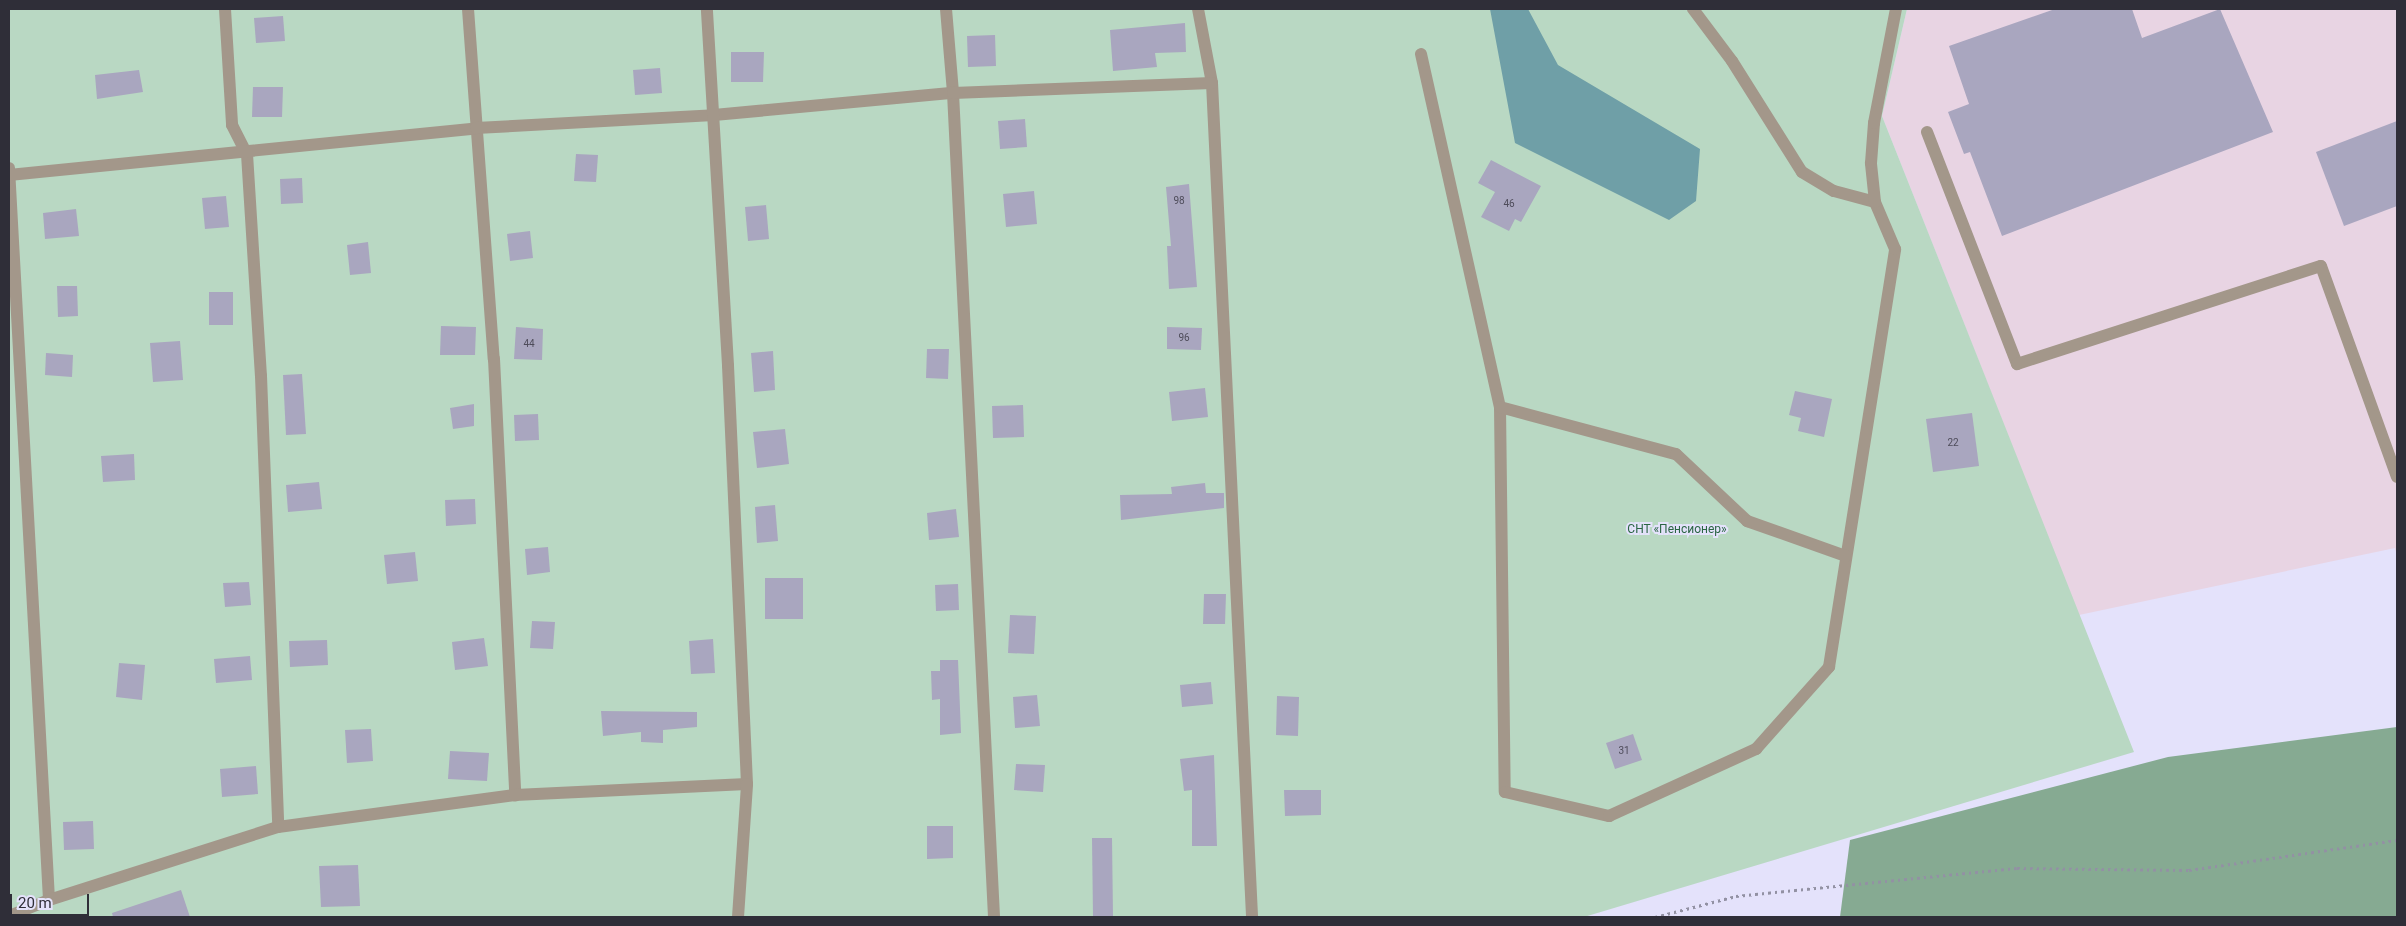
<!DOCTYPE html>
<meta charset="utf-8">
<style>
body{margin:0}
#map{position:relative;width:2406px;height:926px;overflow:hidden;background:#e4e2fb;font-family:Roboto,sans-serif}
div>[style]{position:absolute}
.industrial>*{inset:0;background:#e8d4e3}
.green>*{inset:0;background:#b9d8c3}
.forest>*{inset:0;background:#86aa92}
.water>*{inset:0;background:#6f9fa7}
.building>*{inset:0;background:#a9a6bf}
.path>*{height:3px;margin-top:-1.5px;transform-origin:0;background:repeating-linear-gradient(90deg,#9291a3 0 2.5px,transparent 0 6.5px)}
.minor>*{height:12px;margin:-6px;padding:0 6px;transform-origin:6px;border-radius:6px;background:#a3978a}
span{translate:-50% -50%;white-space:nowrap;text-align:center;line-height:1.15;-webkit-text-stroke:4px #e4e2fb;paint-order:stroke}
.number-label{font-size:10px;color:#4e4c5a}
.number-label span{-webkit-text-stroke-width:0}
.park-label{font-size:12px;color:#2a6543}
.frame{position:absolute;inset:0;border:10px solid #2f2e38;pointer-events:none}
.scale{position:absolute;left:10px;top:894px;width:79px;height:22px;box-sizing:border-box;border:2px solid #2f2e38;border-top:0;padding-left:6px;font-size:15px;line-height:18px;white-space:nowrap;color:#2f2e38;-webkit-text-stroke:4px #e4e2fb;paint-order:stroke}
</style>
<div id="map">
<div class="industrial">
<i style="clip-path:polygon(1907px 9px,2397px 9px,2397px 556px,2395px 548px,2079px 615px,1882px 116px)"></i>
</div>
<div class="green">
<i style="clip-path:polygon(9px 9px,1907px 9px,1882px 116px,2134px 752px,1584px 917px,9px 917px)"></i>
</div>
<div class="forest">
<i style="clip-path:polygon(2397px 727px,2397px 917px,1840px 917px,1850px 840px,2168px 757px)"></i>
</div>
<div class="water">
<i style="clip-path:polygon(1490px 9px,1528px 9px,1558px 65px,1700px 149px,1696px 201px,1669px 220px,1515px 143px)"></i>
</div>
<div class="building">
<i style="clip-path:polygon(2055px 9px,2132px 9px,2142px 38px,2220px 9px,2273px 132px,2002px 236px,1970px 152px,1964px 154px,1948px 112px,1969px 104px,1949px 46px)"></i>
<i style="clip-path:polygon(283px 16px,285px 41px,256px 43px,254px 18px)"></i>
<i style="clip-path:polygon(1185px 23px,1186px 52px,1155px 53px,1157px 67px,1113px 71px,1110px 30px)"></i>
<i style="clip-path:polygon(995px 35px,996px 66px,968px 67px,967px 36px)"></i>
<i style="clip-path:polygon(731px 52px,764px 52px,763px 82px,731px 82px)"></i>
<i style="clip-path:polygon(660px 68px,662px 93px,635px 95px,633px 70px)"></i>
<i style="clip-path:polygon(139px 70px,143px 92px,97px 99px,95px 75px)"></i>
<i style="clip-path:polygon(253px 87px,283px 87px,282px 117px,252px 117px)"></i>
<i style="clip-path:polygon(1025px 119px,1027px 147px,1000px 149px,998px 121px)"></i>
<i style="clip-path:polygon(2397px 121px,2397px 206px,2344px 226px,2316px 152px)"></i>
<i style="clip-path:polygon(576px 154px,598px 155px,596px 182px,574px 181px)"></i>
<i style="clip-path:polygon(1491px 160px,1541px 186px,1521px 222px,1515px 219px,1509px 231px,1481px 217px,1495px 192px,1478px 183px)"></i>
<i style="clip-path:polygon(302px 178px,303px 203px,281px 204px,280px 179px)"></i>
<i style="clip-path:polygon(1189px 184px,1197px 287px,1169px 289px,1167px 246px,1171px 246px,1166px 187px)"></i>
<i style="clip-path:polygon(1034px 191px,1037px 224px,1006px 227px,1003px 194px)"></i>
<i style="clip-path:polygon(226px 196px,229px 227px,205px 229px,202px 198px)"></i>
<i style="clip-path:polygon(766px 205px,769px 239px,748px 241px,745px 207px)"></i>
<i style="clip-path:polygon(76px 209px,79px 236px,45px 239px,43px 213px)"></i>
<i style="clip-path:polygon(530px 231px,533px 258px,510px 261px,507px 234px)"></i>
<i style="clip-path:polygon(368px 242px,371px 273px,350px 275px,347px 245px)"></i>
<i style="clip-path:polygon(57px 286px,77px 286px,78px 316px,58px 317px)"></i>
<i style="clip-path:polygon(209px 292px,233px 292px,233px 325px,209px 325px)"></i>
<i style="clip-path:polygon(441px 326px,476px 327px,475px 355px,440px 355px)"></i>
<i style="clip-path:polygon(516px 327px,543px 329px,542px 360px,514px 359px)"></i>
<i style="clip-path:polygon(1167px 327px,1202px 328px,1201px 350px,1167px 349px)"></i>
<i style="clip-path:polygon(180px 341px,183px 380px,153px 382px,150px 343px)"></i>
<i style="clip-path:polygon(927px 349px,949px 349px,948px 379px,926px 378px)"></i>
<i style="clip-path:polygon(773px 351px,775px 390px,754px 392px,751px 353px)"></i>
<i style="clip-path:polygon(46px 353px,73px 355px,72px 377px,45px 375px)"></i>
<i style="clip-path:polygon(302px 374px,306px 434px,286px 435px,283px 375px)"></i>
<i style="clip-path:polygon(1205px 388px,1208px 417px,1172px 421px,1169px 392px)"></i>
<i style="clip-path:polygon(1795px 391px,1832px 399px,1824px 437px,1798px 431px,1801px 418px,1789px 415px)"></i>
<i style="clip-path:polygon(474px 404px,474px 426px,453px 429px,450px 408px)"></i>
<i style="clip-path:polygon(1023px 405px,1024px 437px,993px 438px,992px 406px)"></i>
<i style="clip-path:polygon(1972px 413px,1979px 466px,1933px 472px,1926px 419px)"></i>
<i style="clip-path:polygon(538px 414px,539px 440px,515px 441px,514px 415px)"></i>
<i style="clip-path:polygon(785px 429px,789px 464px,757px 468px,753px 432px)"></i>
<i style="clip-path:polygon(134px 454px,135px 480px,103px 482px,101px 456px)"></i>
<i style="clip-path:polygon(319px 482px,322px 509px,288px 512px,286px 485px)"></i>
<i style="clip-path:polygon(1205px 483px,1206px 493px,1224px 493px,1224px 508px,1121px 520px,1120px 495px,1172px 494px,1171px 487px)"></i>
<i style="clip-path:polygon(475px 499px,476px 524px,446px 526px,445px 500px)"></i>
<i style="clip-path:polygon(775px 505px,778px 541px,757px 543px,755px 507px)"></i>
<i style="clip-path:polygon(956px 509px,959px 537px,929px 540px,927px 513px)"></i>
<i style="clip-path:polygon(548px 547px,550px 572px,527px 575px,525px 549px)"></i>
<i style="clip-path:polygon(415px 552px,418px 581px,387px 584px,384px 555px)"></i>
<i style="clip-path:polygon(765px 578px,803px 578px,803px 619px,765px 619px)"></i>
<i style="clip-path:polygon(249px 582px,251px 605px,225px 607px,223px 583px)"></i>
<i style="clip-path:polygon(958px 584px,959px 610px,936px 611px,935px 585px)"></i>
<i style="clip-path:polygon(1204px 594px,1226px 594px,1225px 624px,1203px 624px)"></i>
<i style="clip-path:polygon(1010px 615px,1036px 616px,1034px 654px,1008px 653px)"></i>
<i style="clip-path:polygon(532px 621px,555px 622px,553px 649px,530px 648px)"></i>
<i style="clip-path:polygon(484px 638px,488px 666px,455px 670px,452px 642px)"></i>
<i style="clip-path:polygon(713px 639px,715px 673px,691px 674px,689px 641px)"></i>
<i style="clip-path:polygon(327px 640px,328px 665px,290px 667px,289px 641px)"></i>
<i style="clip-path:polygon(250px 656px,252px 680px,216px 683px,214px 659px)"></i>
<i style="clip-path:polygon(940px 660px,958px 660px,961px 733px,940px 735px,940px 699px,932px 700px,931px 671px,940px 671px)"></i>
<i style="clip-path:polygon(119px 663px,145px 665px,142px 700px,116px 697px)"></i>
<i style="clip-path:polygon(1211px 682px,1213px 704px,1182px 707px,1180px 685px)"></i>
<i style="clip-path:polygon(1037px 695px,1040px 726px,1015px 728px,1013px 697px)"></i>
<i style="clip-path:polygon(1277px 696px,1299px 697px,1298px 736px,1276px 735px)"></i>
<i style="clip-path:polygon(601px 711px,697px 712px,697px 727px,663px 730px,663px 743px,641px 742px,641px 732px,603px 736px)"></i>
<i style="clip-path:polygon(371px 729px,373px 761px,347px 763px,345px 730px)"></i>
<i style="clip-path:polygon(1633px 734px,1642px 760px,1615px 769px,1606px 743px)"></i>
<i style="clip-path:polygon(450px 751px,489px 753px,487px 781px,448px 779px)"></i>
<i style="clip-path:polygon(1214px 755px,1217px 846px,1192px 846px,1192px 790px,1184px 791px,1180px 759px)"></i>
<i style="clip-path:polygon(1016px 764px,1045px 765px,1043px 792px,1014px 790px)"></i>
<i style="clip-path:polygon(256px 766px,258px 794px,222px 797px,220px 769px)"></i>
<i style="clip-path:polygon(1284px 790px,1321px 790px,1321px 815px,1285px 816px)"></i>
<i style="clip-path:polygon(93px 821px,94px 849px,64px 850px,63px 822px)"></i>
<i style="clip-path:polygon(927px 826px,953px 826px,953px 858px,927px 859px)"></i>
<i style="clip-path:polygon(1092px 838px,1112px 838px,1113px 917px,1093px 917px)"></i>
<i style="clip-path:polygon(358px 865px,360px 906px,321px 907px,319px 866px)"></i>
<i style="clip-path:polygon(181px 890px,190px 917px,113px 917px,112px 913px)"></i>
</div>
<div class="path">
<i style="left:1655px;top:917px;width:84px;rotate:-14.5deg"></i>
<i style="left:1736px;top:896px;width:282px;rotate:-5.7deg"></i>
<i style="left:2017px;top:868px;width:172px;rotate:0.7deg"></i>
<i style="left:2189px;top:870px;width:210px;rotate:-8.2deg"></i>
</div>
<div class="minor">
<i style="left:225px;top:9px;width:116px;rotate:86.5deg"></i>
<i style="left:232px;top:125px;width:33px;rotate:63deg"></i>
<i style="left:247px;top:154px;width:222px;rotate:86.4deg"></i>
<i style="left:261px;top:376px;width:451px;rotate:87.8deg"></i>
<i style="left:468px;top:9px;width:351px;rotate:85.8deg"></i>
<i style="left:494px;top:359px;width:437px;rotate:87.2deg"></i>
<i style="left:946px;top:9px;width:84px;rotate:85.2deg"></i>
<i style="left:953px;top:93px;width:825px;rotate:87.15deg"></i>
<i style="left:1198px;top:9px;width:75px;rotate:79.3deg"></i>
<i style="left:1212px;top:83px;width:835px;rotate:87.25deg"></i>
<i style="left:1693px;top:9px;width:65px;rotate:53.1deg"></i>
<i style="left:1732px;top:61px;width:131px;rotate:57.8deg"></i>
<i style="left:1802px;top:172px;width:37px;rotate:31deg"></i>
<i style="left:1834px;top:191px;width:42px;rotate:15deg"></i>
<i style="left:1421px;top:54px;width:362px;rotate:77.4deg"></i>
<i style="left:1500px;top:407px;width:385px;rotate:89.3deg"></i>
<i style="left:1505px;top:792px;width:107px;rotate:13deg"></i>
<i style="left:1609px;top:816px;width:162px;rotate:-24.5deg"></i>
<i style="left:1756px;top:749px;width:110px;rotate:-48.3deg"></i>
<i style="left:1829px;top:667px;width:423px;rotate:-81deg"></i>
<i style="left:1895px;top:249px;width:51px;rotate:-113.1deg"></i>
<i style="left:1875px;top:202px;width:39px;rotate:-96deg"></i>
<i style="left:1871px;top:163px;width:40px;rotate:-85.7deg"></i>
<i style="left:1874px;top:123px;width:116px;rotate:-79.1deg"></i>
<i style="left:1927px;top:132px;width:249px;rotate:68.8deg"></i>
<i style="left:2017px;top:364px;width:319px;rotate:-17.9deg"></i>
<i style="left:2321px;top:266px;width:224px;rotate:70.2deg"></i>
<i style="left:9px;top:168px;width:733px;rotate:86.87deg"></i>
<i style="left:9px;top:175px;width:469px;rotate:-5.7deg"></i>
<i style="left:476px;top:128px;width:238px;rotate:-3.1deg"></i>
<i style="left:714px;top:115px;width:240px;rotate:-5.3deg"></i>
<i style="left:953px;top:93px;width:259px;rotate:-2.2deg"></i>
<i style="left:1500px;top:407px;width:182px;rotate:15deg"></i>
<i style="left:1676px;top:454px;width:98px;rotate:43.3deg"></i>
<i style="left:1747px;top:521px;width:105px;rotate:19.5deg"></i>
<i style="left:9px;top:916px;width:43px;rotate:-21.8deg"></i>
<i style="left:49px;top:900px;width:240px;rotate:-17.7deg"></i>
<i style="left:278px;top:827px;width:239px;rotate:-7.7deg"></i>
<i style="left:515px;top:795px;width:232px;rotate:-2.7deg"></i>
<i style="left:747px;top:784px;width:419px;rotate:-92.6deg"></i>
<i style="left:728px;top:365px;width:357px;rotate:-93.4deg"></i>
<i style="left:738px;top:917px;width:133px;rotate:-86.1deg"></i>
</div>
<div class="number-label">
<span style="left:1179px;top:201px">98</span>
<span style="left:1509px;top:204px">46</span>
<span style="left:1184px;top:338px">96</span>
<span style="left:529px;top:344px">44</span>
<span style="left:1953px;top:443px">22</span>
<span style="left:1624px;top:751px">31</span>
</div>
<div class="park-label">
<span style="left:1677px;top:530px">СНТ «Пенсионер»</span>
</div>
<div class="frame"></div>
<div class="scale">20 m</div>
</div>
